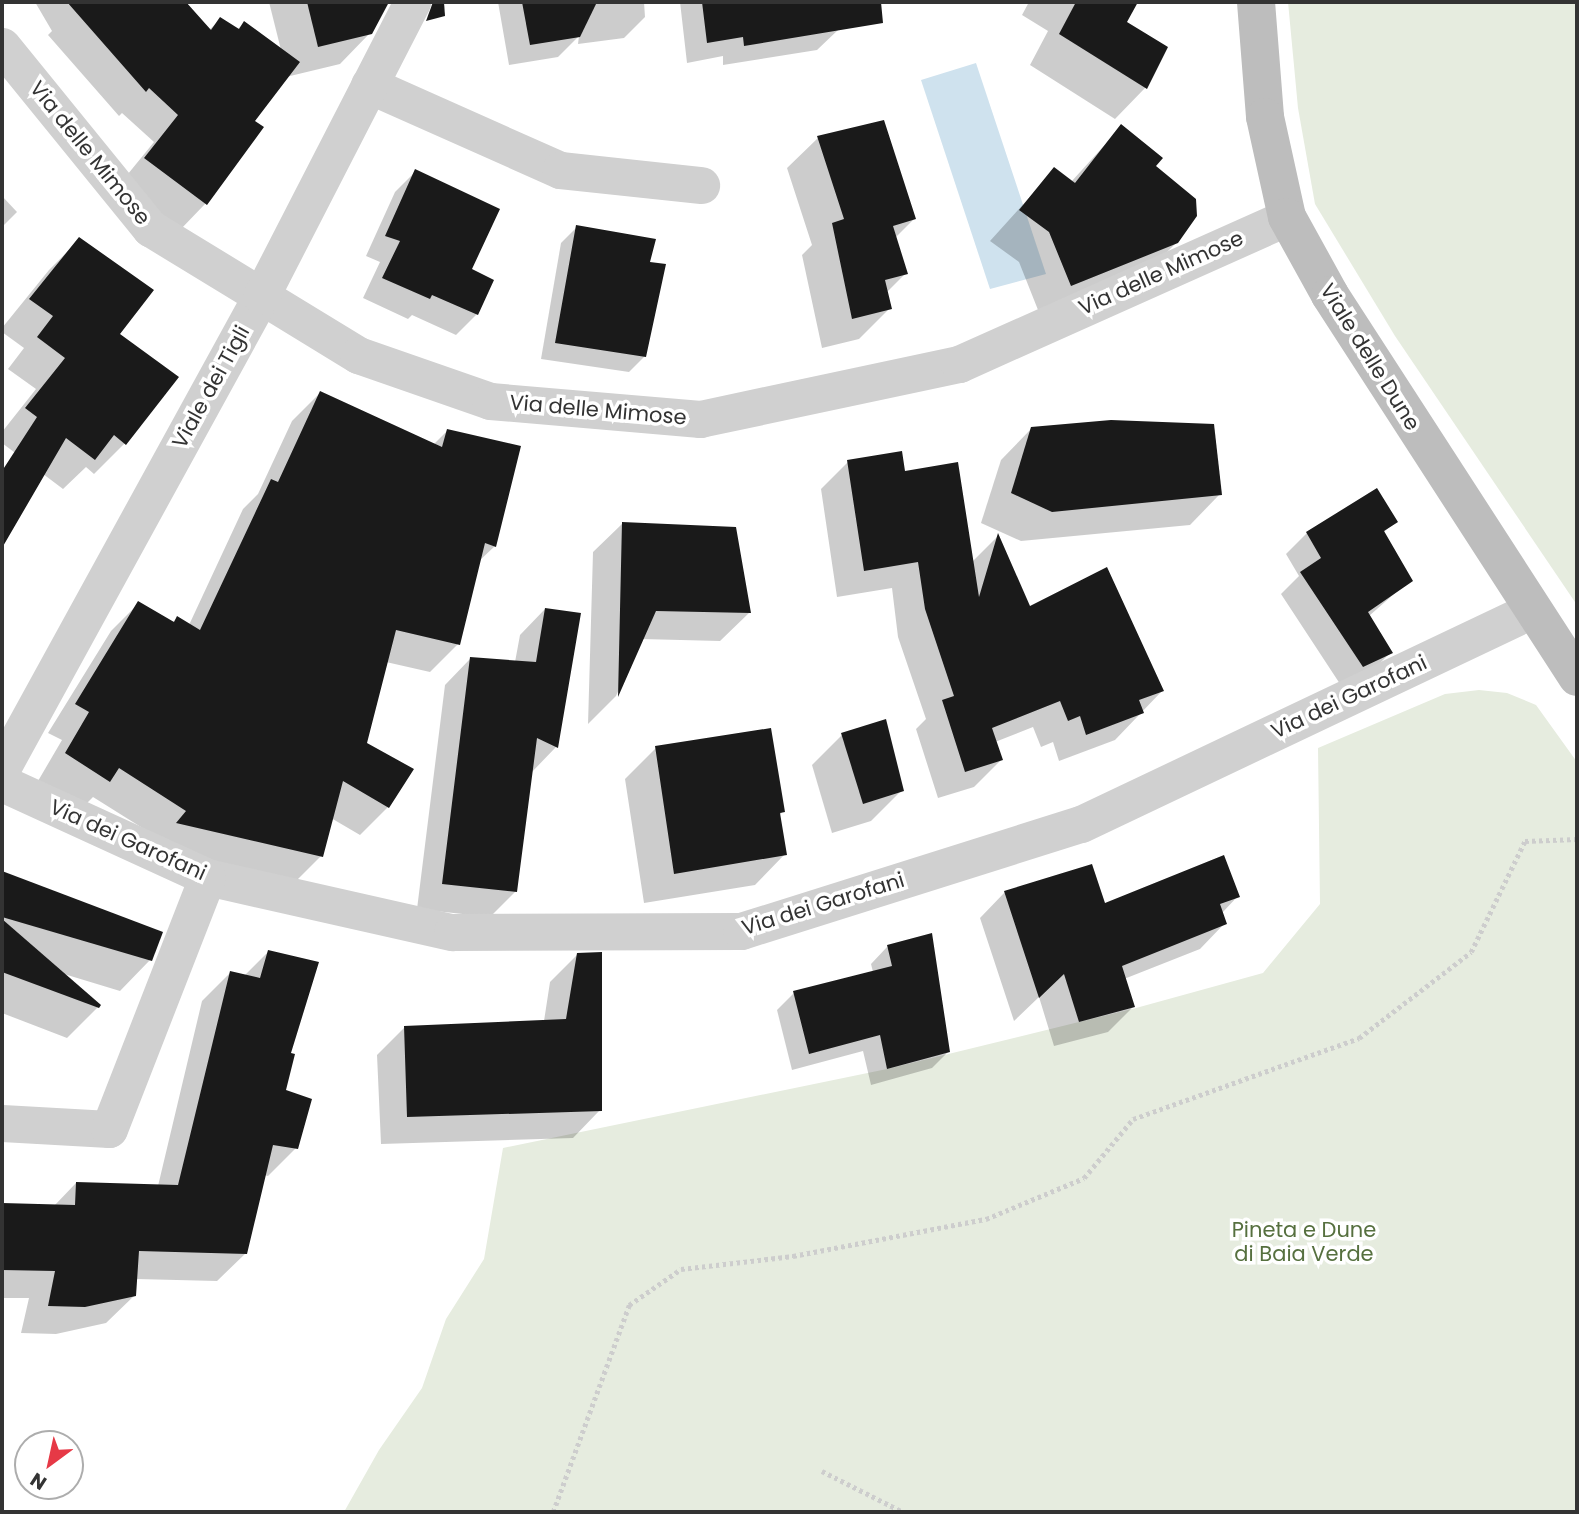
<!DOCTYPE html>
<style>
body{margin:0}
#map{position:relative;width:1579px;height:1514px;overflow:hidden;background:#fff;font-family:Poppins,sans-serif}
div>[style]{position:absolute}
.green>*{inset:0;background:#e6ecdf}
.water>*{inset:0;background:#cfe2ee}
.shadow>*{inset:0;background:#0003}
.building>*{inset:0;background:#1a1a1a}
.path>*{height:4.5px;margin-top:-2.25px;transform-origin:0;background:repeating-linear-gradient(90deg,#cdcdcd 0 3.5px,transparent 0 7px)}
.street>*{height:37px;margin:-18.5px;padding:0 18.5px;transform-origin:18.5px;border-radius:18.5px;background:#d0d0d0}
.secondary>*{height:38px;margin:-19px;padding:0 19px;transform-origin:19px;border-radius:19px;background:#bdbdbd}
span{translate:-50% -50%;white-space:nowrap;text-align:center;line-height:1.15;-webkit-text-stroke:7px #fff;paint-order:stroke}
.street-label{font-size:21px;color:#333}
.park-label{font-size:21px;color:#56703f}
.frame{position:absolute;inset:0;border:4px solid #333;pointer-events:none}
.north{position:absolute;left:14px;top:1430px;width:70px;height:70px;box-sizing:border-box;background:#fff;border:2px solid #adadad;border-radius:50%;rotate:213deg;font-size:19px;font-weight:700;line-height:28px;text-align:center;color:#333}
.north::after{content:'';display:block;margin:auto;width:24px;height:32px;background:#e63946;clip-path:polygon(50% 0,100% 100%,50% 72%,0 100%)}
</style>
<div id="map">
<div class="green">
<i style="clip-path:polygon(1288px 2px,1577px 2px,1577px 605px,1395px 336px,1315px 204px,1298px 108px)"></i>
<i style="clip-path:polygon(1479px 690px,1507px 693px,1536px 705px,1577px 762px,1577px 1512px,344px 1512px,379px 1450px,422px 1388px,446px 1319px,484px 1259px,503px 1148px,887px 1069px,1136px 1008px,1263px 973px,1320px 904px,1318px 748px,1445px 694px)"></i>
</div>
<div class="water">
<i style="clip-path:polygon(976px 63px,1046px 274px,990px 289px,921px 80px)"></i>
</div>
<div class="shadow">
<i style="clip-path:polygon(35px 2px,184px 2px,209px 30px,221px 19px,237px 30px,244px 23px,281px 50px,269px 2px,383px 2px,375px 10px,370px 33px,340px 64px,286px 77px,253px 122px,261px 128px,205px 204px,180px 230px,119px 185px,154px 142px,122px 113px,119px 116px,48px 35px,52px 31px)"></i>
<i style="clip-path:polygon(498px 2px,644px 2px,645px 17px,624px 38px,578px 44px,579px 36px,558px 57px,509px 65px)"></i>
<i style="clip-path:polygon(680px 2px,835px 2px,838px 30px,817px 50px,723px 65px,723px 56px,687px 63px)"></i>
<i style="clip-path:polygon(1029px 2px,1136px 2px,1125px 22px,1166px 47px,1145px 88px,1115px 119px,1030px 65px,1048px 31px,1022px 15px)"></i>
<i style="clip-path:polygon(1121px 127px,1153px 167px,1177px 242px,1146px 273px,1040px 315px,1019px 262px,990px 241px,1054px 170px,1071px 182px)"></i>
<i style="clip-path:polygon(818px 138px,914px 219px,895px 238px,906px 273px,886px 293px,890px 308px,859px 339px,822px 348px,802px 255px,812px 245px,787px 168px)"></i>
<i style="clip-path:polygon(416px 171px,469px 270px,477px 314px,456px 335px,412px 315px,408px 319px,363px 298px,380px 262px,366px 256px,395px 192px)"></i>
<i style="clip-path:polygon(2px 196px,17px 212px,2px 227px)"></i>
<i style="clip-path:polygon(577px 227px,648px 263px,645px 356px,629px 372px,541px 359px,561px 243px)"></i>
<i style="clip-path:polygon(80px 239px,118px 334px,125px 443px,94px 474px,86px 467px,63px 489px,2px 443px,2px 432px,36px 389px,8px 369px,24px 348px,2px 332px,2px 328px,49px 270px)"></i>
<i style="clip-path:polygon(320px 393px,433px 445px,447px 431px,495px 546px,478px 562px,458px 644px,430px 672px,386px 662px,365px 744px,388px 807px,360px 835px,331px 818px,321px 856px,293px 884px,150px 851px,160px 839px,93px 797px,81px 809px,38px 781px,62px 740px,48px 733px,111px 631px,139px 603px,172px 623px,177px 618px,189px 625px,243px 509px,258px 494px,292px 421px)"></i>
<i style="clip-path:polygon(1031px 429px,1220px 494px,1190px 525px,1021px 541px,981px 523px,1001px 460px)"></i>
<i style="clip-path:polygon(848px 462px,903px 473px,972px 562px,998px 536px,1029px 608px,1162px 691px,1115px 740px,1059px 761px,1053px 742px,1041px 747px,1033px 727px,995px 742px,1001px 760px,974px 787px,938px 798px,916px 729px,926px 719px,898px 637px,892px 588px,837px 597px,821px 489px)"></i>
<i style="clip-path:polygon(1376px 490px,1395px 521px,1383px 533px,1410px 580px,1369px 616px,1391px 652px,1370px 673px,1342px 687px,1281px 594px,1299px 576px,1286px 554px,1307px 533px)"></i>
<i style="clip-path:polygon(622px 524px,749px 613px,720px 641px,641px 639px,616px 696px,588px 724px,593px 552px)"></i>
<i style="clip-path:polygon(545px 609px,579px 615px,556px 747px,531px 773px,516px 891px,490px 917px,417px 909px,445px 685px,470px 659px,515px 662px,520px 635px)"></i>
<i style="clip-path:polygon(842px 735px,902px 790px,871px 821px,832px 833px,812px 765px)"></i>
<i style="clip-path:polygon(656px 748px,783px 811px,779px 816px,785px 854px,755px 885px,644px 903px,625px 779px)"></i>
<i style="clip-path:polygon(13px 877px,150px 960px,120px 991px,64px 974px,98px 1007px,67px 1038px,2px 1013px,2px 889px)"></i>
<i style="clip-path:polygon(1005px 892px,1104px 905px,1238px 896px,1222px 913px,1225px 923px,1200px 949px,1124px 979px,1133px 1007px,1108px 1032px,1054px 1046px,1039px 997px,1014px 1021px,980px 918px)"></i>
<i style="clip-path:polygon(887px 947px,949px 1051px,932px 1068px,871px 1085px,863px 1051px,792px 1070px,777px 1010px,794px 993px,873px 972px,871px 964px)"></i>
<i style="clip-path:polygon(268px 952px,289px 1055px,284px 1091px,296px 1148px,268px 1176px,264px 1175px,246px 1253px,217px 1281px,136px 1279px,135px 1295px,106px 1323px,56px 1334px,21px 1333px,29px 1298px,2px 1298px,2px 1204px,54px 1206px,76px 1183px,158px 1186px,202px 1001px,230px 973px,244px 976px)"></i>
<i style="clip-path:polygon(578px 954px,600px 1110px,573px 1138px,381px 1144px,377px 1055px,404px 1028px,544px 1021px,550px 982px)"></i>
</div>
<div class="building">
<i style="clip-path:polygon(67px 2px,186px 2px,211px 30px,220px 17px,239px 29px,244px 21px,300px 62px,255px 121px,264px 127px,207px 205px,144px 158px,178px 115px,149px 88px,146px 92px)"></i>
<i style="clip-path:polygon(307px 2px,389px 2px,372px 34px,318px 47px)"></i>
<i style="clip-path:polygon(433px 2px,444px 2px,445px 16px,426px 21px)"></i>
<i style="clip-path:polygon(522px 2px,597px 2px,580px 37px,530px 45px)"></i>
<i style="clip-path:polygon(702px 2px,881px 2px,883px 23px,744px 46px,743px 37px,707px 43px)"></i>
<i style="clip-path:polygon(1076px 2px,1138px 2px,1127px 22px,1168px 47px,1147px 89px,1059px 34px)"></i>
<i style="clip-path:polygon(884px 120px,916px 219px,893px 226px,908px 274px,885px 280px,892px 309px,852px 319px,832px 223px,844px 219px,817px 136px)"></i>
<i style="clip-path:polygon(1121px 124px,1163px 158px,1156px 166px,1196px 199px,1197px 216px,1178px 243px,1071px 286px,1049px 232px,1019px 210px,1054px 167px,1075px 183px)"></i>
<i style="clip-path:polygon(415px 169px,500px 209px,472px 269px,494px 280px,478px 315px,432px 295px,430px 299px,382px 278px,400px 241px,385px 236px)"></i>
<i style="clip-path:polygon(576px 225px,656px 239px,650px 262px,666px 264px,646px 357px,555px 343px)"></i>
<i style="clip-path:polygon(79px 237px,154px 290px,120px 334px,179px 377px,126px 445px,114px 435px,95px 460px,66px 438px,2px 548px,2px 471px,37px 417px,25px 408px,65px 358px,37px 337px,53px 316px,29px 299px)"></i>
<i style="clip-path:polygon(320px 391px,442px 447px,447px 429px,521px 446px,496px 547px,485px 543px,460px 645px,396px 630px,367px 743px,414px 769px,389px 808px,343px 781px,323px 857px,176px 823px,186px 811px,119px 768px,110px 782px,65px 753px,89px 712px,75px 704px,138px 601px,174px 622px,177px 616px,200px 630px,271px 479px,278px 482px)"></i>
<i style="clip-path:polygon(1111px 420px,1214px 424px,1222px 495px,1052px 512px,1011px 493px,1031px 427px)"></i>
<i style="clip-path:polygon(902px 451px,905px 471px,958px 462px,979px 597px,998px 533px,1030px 606px,1107px 567px,1164px 691px,1139px 700px,1144px 713px,1086px 735px,1080px 716px,1068px 721px,1060px 701px,992px 728px,1003px 760px,965px 772px,942px 700px,954px 696px,925px 609px,918px 562px,864px 571px,847px 460px)"></i>
<i style="clip-path:polygon(1377px 488px,1398px 522px,1384px 531px,1413px 581px,1368px 612px,1393px 653px,1363px 667px,1300px 572px,1321px 558px,1306px 532px)"></i>
<i style="clip-path:polygon(622px 522px,736px 527px,751px 613px,656px 611px,618px 697px)"></i>
<i style="clip-path:polygon(545px 608px,581px 613px,558px 748px,537px 738px,517px 892px,442px 884px,470px 657px,536px 662px)"></i>
<i style="clip-path:polygon(886px 719px,904px 791px,863px 804px,841px 733px)"></i>
<i style="clip-path:polygon(771px 728px,785px 812px,780px 813px,787px 855px,674px 874px,655px 746px)"></i>
<i style="clip-path:polygon(1224px 855px,1240px 897px,1220px 904px,1227px 924px,1122px 966px,1135px 1007px,1079px 1022px,1064px 974px,1039px 998px,1004px 891px,1092px 864px,1105px 903px)"></i>
<i style="clip-path:polygon(2px 871px,163px 932px,152px 961px,2px 917px)"></i>
<i style="clip-path:polygon(2px 919px,101px 1005px,99px 1008px,2px 972px)"></i>
<i style="clip-path:polygon(932px 933px,950px 1052px,887px 1069px,880px 1035px,809px 1054px,793px 991px,892px 966px,887px 945px)"></i>
<i style="clip-path:polygon(268px 950px,319px 962px,291px 1053px,295px 1054px,286px 1090px,312px 1099px,298px 1149px,273px 1145px,247px 1254px,139px 1251px,136px 1296px,85px 1307px,48px 1306px,55px 1271px,2px 1270px,2px 1203px,75px 1205px,76px 1182px,178px 1185px,230px 971px,260px 978px)"></i>
<i style="clip-path:polygon(602px 952px,602px 1111px,407px 1117px,404px 1026px,566px 1019px,577px 953px)"></i>
</div>
<div class="path">
<i style="left:822px;top:1471px;width:91px;rotate:26.8deg"></i>
<i style="left:553px;top:1512px;width:221px;rotate:-69.8deg"></i>
<i style="left:629px;top:1305px;width:63px;rotate:-34.7deg"></i>
<i style="left:681px;top:1269px;width:113px;rotate:-6.6deg"></i>
<i style="left:793px;top:1256px;width:197px;rotate:-10.9deg"></i>
<i style="left:986px;top:1219px;width:106px;rotate:-22.7deg"></i>
<i style="left:1084px;top:1178px;width:77px;rotate:-50.3deg"></i>
<i style="left:1133px;top:1119px;width:240px;rotate:-19.7deg"></i>
<i style="left:1359px;top:1038px;width:141px;rotate:-37.5deg"></i>
<i style="left:1471px;top:952px;width:123px;rotate:-64.1deg"></i>
<i style="left:1525px;top:841px;width:52px;rotate:-2.2deg"></i>
</div>
<div class="street">
<i style="left:2px;top:46px;width:235px;rotate:50.9deg"></i>
<i style="left:150px;top:228px;width:244px;rotate:31.4deg"></i>
<i style="left:358px;top:355px;width:140px;rotate:19.2deg"></i>
<i style="left:490px;top:401px;width:211px;rotate:4.9deg"></i>
<i style="left:700px;top:419px;width:265px;rotate:-12deg"></i>
<i style="left:959px;top:364px;width:359px;rotate:-24.1deg"></i>
<i style="left:369px;top:85px;width:209px;rotate:24deg"></i>
<i style="left:560px;top:170px;width:142px;rotate:6.1deg"></i>
<i style="left:2px;top:768px;width:538px;rotate:-61.25deg"></i>
<i style="left:261px;top:296px;width:331px;rotate:-62.8deg"></i>
<i style="left:2px;top:783px;width:226px;rotate:24.6deg"></i>
<i style="left:207px;top:877px;width:251px;rotate:12.7deg"></i>
<i style="left:452px;top:932px;width:289px;rotate:-0.2deg"></i>
<i style="left:741px;top:931px;width:356px;rotate:-17.5deg"></i>
<i style="left:1081px;top:824px;width:499px;rotate:-25.4deg"></i>
<i style="left:2px;top:1123px;width:107px;rotate:3.2deg"></i>
<i style="left:109px;top:1129px;width:270px;rotate:-68.7deg"></i>
</div>
<div class="secondary">
<i style="left:1256px;top:2px;width:115px;rotate:85.5deg"></i>
<i style="left:1265px;top:117px;width:102px;rotate:77.6deg"></i>
<i style="left:1287px;top:217px;width:89px;rotate:61.1deg"></i>
<i style="left:1330px;top:295px;width:455px;rotate:57.1deg"></i>
</div>
<div class="street-label">
<span style="left:90px;top:153px;rotate:51deg">Via delle Mimose</span>
<span style="left:1161px;top:273px;rotate:-24deg">Via delle Mimose</span>
<span style="left:1370px;top:357px;rotate:58deg">Viale delle Dune</span>
<span style="left:211px;top:387px;rotate:-61deg">Viale dei Tigli</span>
<span style="left:598px;top:410px;rotate:5deg">Via delle Mimose</span>
<span style="left:1349px;top:697px;rotate:-25deg">Via dei Garofani</span>
<span style="left:128px;top:840px;rotate:24deg">Via dei Garofani</span>
<span style="left:823px;top:904px;rotate:-17deg">Via dei Garofani</span>
</div>
<div class="park-label">
<span style="left:1304px;top:1242px">Pineta e Dune<br>di Baia Verde</span>
</div>
<div class="frame"></div>
<div class="north">N</div>
</div>
